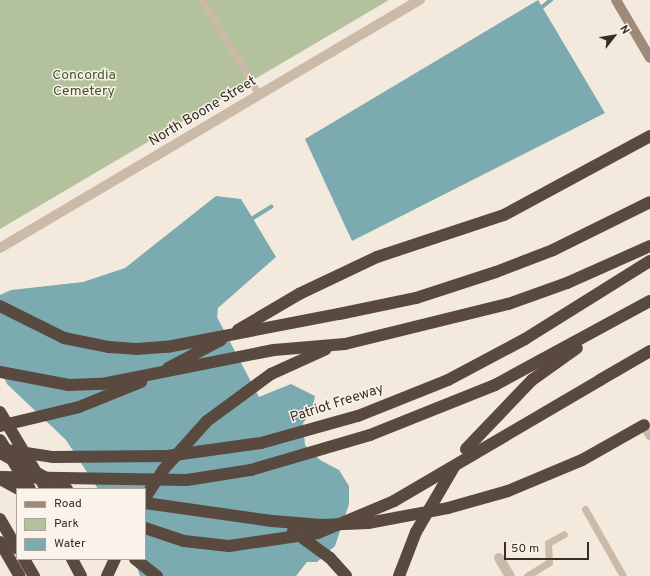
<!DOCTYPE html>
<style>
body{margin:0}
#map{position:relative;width:650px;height:576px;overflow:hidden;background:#f3e9dc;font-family:Overpass,sans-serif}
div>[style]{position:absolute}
.green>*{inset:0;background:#b3c29c}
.water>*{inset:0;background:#7babb0}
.stream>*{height:3.5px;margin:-1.75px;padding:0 1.75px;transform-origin:1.75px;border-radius:1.75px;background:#7babb0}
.lane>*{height:7px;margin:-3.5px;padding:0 3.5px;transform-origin:3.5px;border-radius:3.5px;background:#cbbaa8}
.street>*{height:10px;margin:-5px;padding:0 5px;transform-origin:5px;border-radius:5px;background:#cbbaa8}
.secondary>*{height:10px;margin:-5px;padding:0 5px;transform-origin:5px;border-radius:5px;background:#9f8979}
.highway>*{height:12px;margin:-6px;padding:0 6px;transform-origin:6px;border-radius:6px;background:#59493f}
.highway-bridge>*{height:12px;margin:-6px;padding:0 6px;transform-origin:6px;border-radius:6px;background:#59493f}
span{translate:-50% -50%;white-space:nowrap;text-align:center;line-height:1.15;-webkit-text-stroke:3px #faf3e9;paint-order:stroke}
.park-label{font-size:14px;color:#44562c}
.street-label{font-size:14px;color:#382e28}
.legend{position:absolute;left:16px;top:488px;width:130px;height:72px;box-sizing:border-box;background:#faf3e9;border:1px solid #aca49c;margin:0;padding:5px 7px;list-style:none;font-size:12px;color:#382e28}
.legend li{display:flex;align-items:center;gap:8px;height:20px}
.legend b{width:20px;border:1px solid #aca49c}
.north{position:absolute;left:594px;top:16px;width:40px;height:40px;-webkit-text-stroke:3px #faf3e9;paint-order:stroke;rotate:59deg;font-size:11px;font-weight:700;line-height:16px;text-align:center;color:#382e28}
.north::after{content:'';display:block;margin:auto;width:14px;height:18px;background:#382e28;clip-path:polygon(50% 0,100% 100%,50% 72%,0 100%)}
.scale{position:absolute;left:504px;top:542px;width:85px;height:18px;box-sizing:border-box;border:2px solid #382e28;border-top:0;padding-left:5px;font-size:12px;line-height:14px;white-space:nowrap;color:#382e28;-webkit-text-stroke:3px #faf3e9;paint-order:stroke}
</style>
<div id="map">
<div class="green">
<i style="clip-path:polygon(0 0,389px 0,0 229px)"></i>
</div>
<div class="water">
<i style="clip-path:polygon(538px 0,605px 113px,352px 241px,305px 139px)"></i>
<i style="clip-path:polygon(216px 196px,241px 199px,276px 257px,218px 308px,217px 317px,259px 397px,291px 384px,315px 396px,312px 412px,303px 423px,305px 445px,320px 460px,339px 470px,349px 486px,349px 504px,335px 546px,317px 562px,307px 562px,296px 576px,140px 576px,134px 559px,145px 559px,145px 489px,98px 489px,66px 440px,7px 384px,0 369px,0 295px,11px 290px,83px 282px,125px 268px)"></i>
</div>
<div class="stream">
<i style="left:541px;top:8px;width:13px;rotate:-39deg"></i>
<i style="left:250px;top:220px;width:25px;rotate:-32deg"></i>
</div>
<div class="lane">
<i style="left:202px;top:0;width:111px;rotate:59deg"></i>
<i style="left:585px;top:509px;width:77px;rotate:60.4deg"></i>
<i style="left:527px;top:576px;width:26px;rotate:-32deg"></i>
<i style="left:549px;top:562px;width:19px;rotate:-93deg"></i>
<i style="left:548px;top:543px;width:18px;rotate:-29deg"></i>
</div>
<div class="street">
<i style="left:0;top:248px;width:488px;rotate:-30.6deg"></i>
<i style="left:644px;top:425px;width:12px;rotate:59deg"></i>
<i style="left:499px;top:558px;width:21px;rotate:59deg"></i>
</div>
<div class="secondary">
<i style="left:616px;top:0;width:67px;rotate:59.6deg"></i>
</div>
<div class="highway">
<i style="left:299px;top:294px;width:86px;rotate:-25.4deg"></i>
<i style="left:377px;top:257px;width:134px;rotate:-18.3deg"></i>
<i style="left:504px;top:215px;width:166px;rotate:-28.4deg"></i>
<i style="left:339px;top:314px;width:79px;rotate:-11.7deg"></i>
<i style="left:416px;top:298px;width:84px;rotate:-18deg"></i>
<i style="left:496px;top:272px;width:61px;rotate:-21.1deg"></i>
<i style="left:553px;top:250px;width:108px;rotate:-26.3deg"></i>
<i style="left:345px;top:344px;width:168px;rotate:-13.8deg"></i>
<i style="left:508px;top:304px;width:63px;rotate:-19.6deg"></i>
<i style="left:567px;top:283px;width:91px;rotate:-24deg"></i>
<i style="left:600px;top:380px;width:58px;rotate:-30.1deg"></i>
<i style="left:0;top:412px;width:90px;rotate:59.1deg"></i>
<i style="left:358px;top:416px;width:97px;rotate:-21.8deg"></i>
<i style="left:448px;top:380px;width:87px;rotate:-28deg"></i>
<i style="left:525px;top:339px;width:147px;rotate:-32deg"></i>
<i style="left:370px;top:435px;width:135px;rotate:-21.8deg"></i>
<i style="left:495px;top:385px;width:176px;rotate:-28.5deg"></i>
<i style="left:0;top:440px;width:57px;rotate:58.5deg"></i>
<i style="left:466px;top:449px;width:95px;rotate:-46.3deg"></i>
<i style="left:532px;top:380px;width:55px;rotate:-35.4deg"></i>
<i style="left:145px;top:503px;width:128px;rotate:8.1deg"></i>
<i style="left:272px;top:521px;width:50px;rotate:4.6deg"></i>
<i style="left:322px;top:525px;width:46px;rotate:-2.5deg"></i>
<i style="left:368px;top:523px;width:81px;rotate:-10.6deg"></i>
<i style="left:448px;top:508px;width:62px;rotate:-15.8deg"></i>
<i style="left:508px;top:491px;width:80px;rotate:-22.7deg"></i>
<i style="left:582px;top:460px;width:71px;rotate:-29.4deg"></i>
<i style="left:0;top:519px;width:34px;rotate:60deg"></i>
<i style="left:293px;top:531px;width:46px;rotate:36.1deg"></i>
<i style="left:330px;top:558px;width:24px;rotate:48deg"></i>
<i style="left:0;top:542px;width:39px;rotate:60deg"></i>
<i style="left:24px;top:559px;width:20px;rotate:60deg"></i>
<i style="left:72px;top:559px;width:19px;rotate:62deg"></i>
<i style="left:135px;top:559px;width:28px;rotate:38deg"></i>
<i style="left:107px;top:576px;width:19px;rotate:-65deg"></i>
</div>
<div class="highway-bridge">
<i style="left:0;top:306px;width:72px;rotate:26.6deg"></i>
<i style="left:64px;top:338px;width:46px;rotate:11.3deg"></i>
<i style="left:109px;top:347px;width:27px;rotate:4deg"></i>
<i style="left:136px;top:349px;width:31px;rotate:-4deg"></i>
<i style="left:167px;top:347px;width:175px;rotate:-10.9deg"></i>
<i style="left:238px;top:330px;width:71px;rotate:-30.5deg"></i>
<i style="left:168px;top:368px;width:60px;rotate:-27.8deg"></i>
<i style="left:0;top:372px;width:70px;rotate:10.7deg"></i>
<i style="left:69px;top:385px;width:33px;rotate:-2deg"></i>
<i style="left:102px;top:384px;width:175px;rotate:-11.2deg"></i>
<i style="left:274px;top:350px;width:71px;rotate:-4.8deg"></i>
<i style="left:0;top:426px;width:81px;rotate:-13.5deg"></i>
<i style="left:79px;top:407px;width:67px;rotate:-22deg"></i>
<i style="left:0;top:449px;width:54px;rotate:8.6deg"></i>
<i style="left:53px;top:457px;width:114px;rotate:-0.5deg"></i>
<i style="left:167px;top:456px;width:95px;rotate:-7.9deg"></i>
<i style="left:261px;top:443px;width:101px;rotate:-15.6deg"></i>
<i style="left:0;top:453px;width:76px;rotate:28.2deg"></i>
<i style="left:0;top:477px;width:187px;rotate:0.9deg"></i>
<i style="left:187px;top:480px;width:65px;rotate:-8.9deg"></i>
<i style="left:251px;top:470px;width:124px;rotate:-16.4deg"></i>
<i style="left:0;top:479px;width:21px;rotate:28deg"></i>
<i style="left:145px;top:498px;width:33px;rotate:-57deg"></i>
<i style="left:163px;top:470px;width:66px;rotate:-48.1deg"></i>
<i style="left:207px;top:421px;width:79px;rotate:-36.3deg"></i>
<i style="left:271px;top:374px;width:60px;rotate:-24.4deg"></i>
<i style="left:145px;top:528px;width:41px;rotate:18.4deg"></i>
<i style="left:184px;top:541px;width:45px;rotate:6.3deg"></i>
<i style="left:229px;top:546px;width:90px;rotate:-8.3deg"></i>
<i style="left:318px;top:533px;width:82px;rotate:-22.8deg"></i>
<i style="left:394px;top:501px;width:239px;rotate:-30.4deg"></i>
<i style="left:399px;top:576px;width:47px;rotate:-68.9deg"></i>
<i style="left:416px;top:532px;width:75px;rotate:-59.7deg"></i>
</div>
<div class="park-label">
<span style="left:84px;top:84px">Concordia<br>Cemetery</span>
</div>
<div class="street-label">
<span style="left:203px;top:112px;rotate:-31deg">North Boone Street</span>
<span style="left:337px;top:404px;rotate:-18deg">Patriot Freeway</span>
</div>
<ul class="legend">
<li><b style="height:5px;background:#9f8979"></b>Road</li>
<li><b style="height:11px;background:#b3c29c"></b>Park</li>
<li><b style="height:11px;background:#7babb0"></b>Water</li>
</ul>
<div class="north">N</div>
<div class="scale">50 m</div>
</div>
